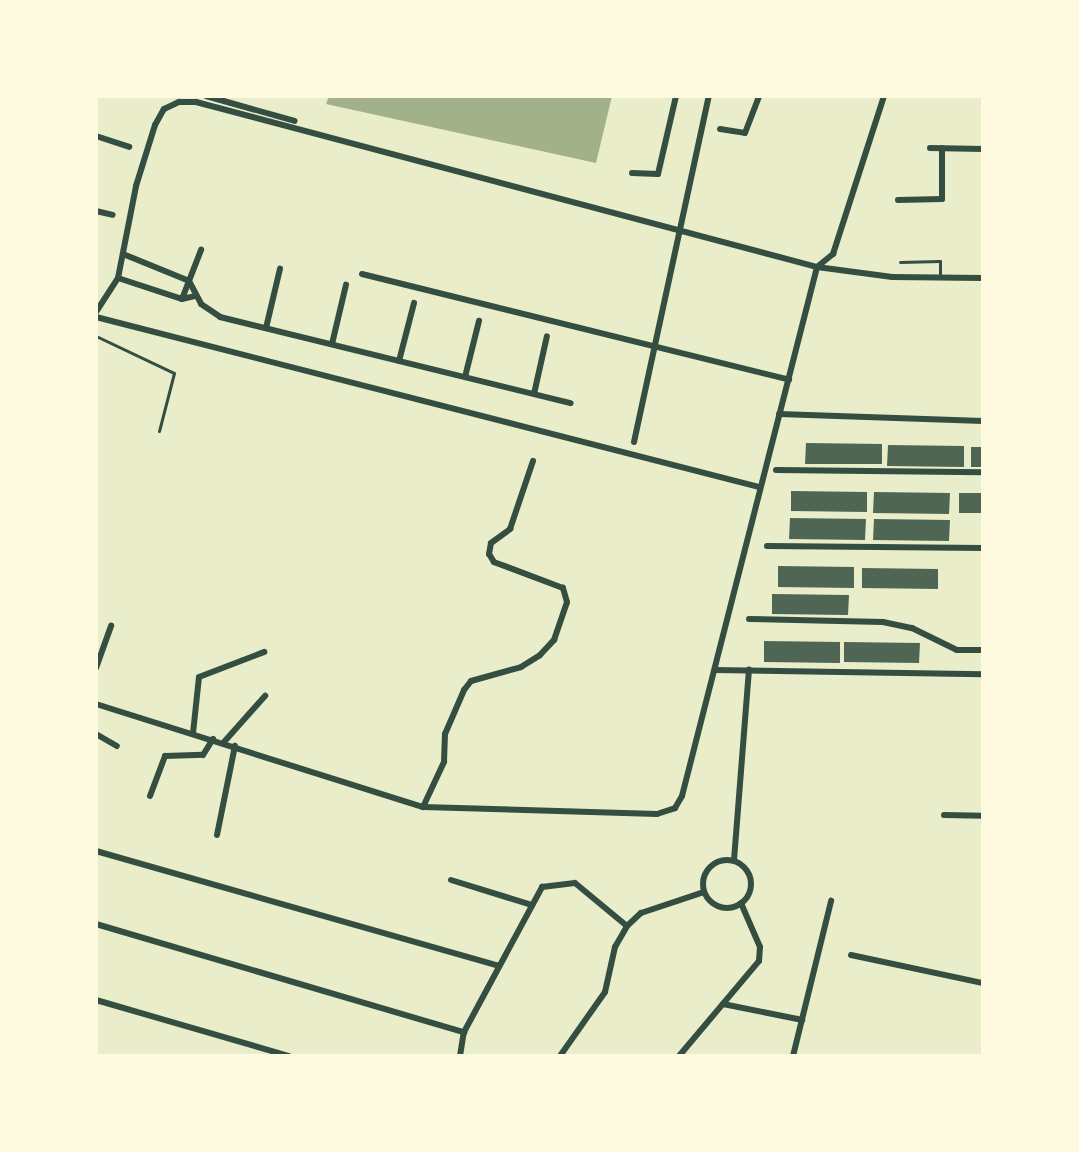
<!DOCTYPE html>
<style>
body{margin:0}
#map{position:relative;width:1079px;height:1152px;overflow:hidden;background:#e9edc9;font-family:"Varela Round",sans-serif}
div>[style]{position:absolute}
.water>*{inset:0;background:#a3b18a}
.building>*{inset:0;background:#4f6655}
.service>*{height:3px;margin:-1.5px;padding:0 1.5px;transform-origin:1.5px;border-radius:1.5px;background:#344e41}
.minor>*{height:6px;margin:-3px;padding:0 3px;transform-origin:3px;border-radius:3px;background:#344e41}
.minor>.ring{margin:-3px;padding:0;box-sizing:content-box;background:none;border:6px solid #344e41;border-radius:50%}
span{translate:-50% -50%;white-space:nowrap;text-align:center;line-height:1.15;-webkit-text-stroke:6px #fefae0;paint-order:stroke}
.frame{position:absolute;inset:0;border:98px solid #fefae0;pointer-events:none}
</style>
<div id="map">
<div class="water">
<i style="clip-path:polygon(329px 96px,612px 96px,596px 163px,326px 104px)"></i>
</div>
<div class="building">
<i style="clip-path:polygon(806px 443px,882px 444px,882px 464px,805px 464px)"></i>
<i style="clip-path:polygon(888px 445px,964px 446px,964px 467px,887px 466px)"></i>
<i style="clip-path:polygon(971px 447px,983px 447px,983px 467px,971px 467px)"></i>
<i style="clip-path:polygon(791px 491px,867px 492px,867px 512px,791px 511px)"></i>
<i style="clip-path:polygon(874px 492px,950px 493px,949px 514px,873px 513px)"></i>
<i style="clip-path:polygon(959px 493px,983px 493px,983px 513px,959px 513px)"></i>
<i style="clip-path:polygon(790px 518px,866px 519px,865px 540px,789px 539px)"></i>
<i style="clip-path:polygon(874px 519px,950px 520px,949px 541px,873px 540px)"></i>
<i style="clip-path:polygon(778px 566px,854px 567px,854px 588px,778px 587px)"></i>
<i style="clip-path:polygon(862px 568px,938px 569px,938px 589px,862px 588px)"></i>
<i style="clip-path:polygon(772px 594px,849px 595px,848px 615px,772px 614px)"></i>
<i style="clip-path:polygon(764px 641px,840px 642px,840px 663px,764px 662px)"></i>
<i style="clip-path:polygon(844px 642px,920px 643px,919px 663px,844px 662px)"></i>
</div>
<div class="service">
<i style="left:900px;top:262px;width:40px;rotate:-1.4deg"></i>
<i style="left:940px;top:261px;width:17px;rotate:90deg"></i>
<i style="left:96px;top:336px;width:86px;rotate:25.4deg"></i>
<i style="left:174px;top:373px;width:60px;rotate:104.5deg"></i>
</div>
<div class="minor">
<i style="left:206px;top:96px;width:92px;rotate:15.7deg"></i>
<i style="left:720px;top:129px;width:25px;rotate:9deg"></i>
<i style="left:745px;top:133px;width:40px;rotate:-69deg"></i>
<i style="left:96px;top:136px;width:35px;rotate:18deg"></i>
<i style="left:930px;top:148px;width:53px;rotate:1.1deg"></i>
<i style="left:632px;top:173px;width:26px;rotate:2deg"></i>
<i style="left:658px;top:174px;width:80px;rotate:-77deg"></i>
<i style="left:898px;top:200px;width:44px;rotate:-1.3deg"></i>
<i style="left:942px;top:199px;width:51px;rotate:-90deg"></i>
<i style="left:96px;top:211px;width:17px;rotate:13deg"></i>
<i style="left:123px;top:254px;width:71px;rotate:22.2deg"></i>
<i style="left:189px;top:281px;width:26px;rotate:62deg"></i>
<i style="left:201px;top:304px;width:23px;rotate:34deg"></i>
<i style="left:220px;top:317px;width:361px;rotate:13.8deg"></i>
<i style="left:362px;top:274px;width:440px;rotate:13.9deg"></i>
<i style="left:118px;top:278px;width:67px;rotate:18.2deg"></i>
<i style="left:182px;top:299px;width:13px;rotate:-13deg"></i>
<i style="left:182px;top:299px;width:53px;rotate:-68.8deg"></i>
<i style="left:96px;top:312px;width:40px;rotate:-57.1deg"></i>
<i style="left:118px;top:278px;width:94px;rotate:-78.9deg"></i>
<i style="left:136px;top:186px;width:64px;rotate:-72.7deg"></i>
<i style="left:155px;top:125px;width:18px;rotate:-61deg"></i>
<i style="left:164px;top:109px;width:17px;rotate:-25deg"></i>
<i style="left:179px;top:102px;width:17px"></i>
<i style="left:196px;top:102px;width:643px;rotate:14.88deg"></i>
<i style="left:817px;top:267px;width:76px;rotate:7.6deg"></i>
<i style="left:892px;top:277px;width:91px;rotate:0.6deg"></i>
<i style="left:96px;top:317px;width:684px;rotate:14.38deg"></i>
<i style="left:266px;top:328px;width:61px;rotate:-76.7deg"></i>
<i style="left:332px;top:344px;width:61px;rotate:-76.7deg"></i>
<i style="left:399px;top:361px;width:60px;rotate:-75.5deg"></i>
<i style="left:465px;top:377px;width:58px;rotate:-76deg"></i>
<i style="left:534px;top:394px;width:59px;rotate:-77.4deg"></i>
<i style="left:779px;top:414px;width:204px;rotate:2deg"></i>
<i style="left:634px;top:442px;width:354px;rotate:-77.8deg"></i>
<i style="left:776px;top:470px;width:207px;rotate:0.6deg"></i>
<i style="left:767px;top:546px;width:216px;rotate:0.5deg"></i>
<i style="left:749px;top:619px;width:134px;rotate:1.3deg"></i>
<i style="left:883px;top:622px;width:30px;rotate:12deg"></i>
<i style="left:912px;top:628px;width:50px;rotate:26.1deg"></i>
<i style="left:957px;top:650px;width:26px"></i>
<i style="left:96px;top:668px;width:45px;rotate:-70.3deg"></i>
<i style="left:715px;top:670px;width:268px;rotate:0.9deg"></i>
<i style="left:96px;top:704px;width:343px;rotate:17.5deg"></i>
<i style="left:423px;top:807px;width:234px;rotate:1.7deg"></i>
<i style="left:657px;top:814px;width:19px;rotate:-18deg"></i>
<i style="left:675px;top:808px;width:14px;rotate:-60deg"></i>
<i style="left:682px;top:796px;width:546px;rotate:-75.68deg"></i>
<i style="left:817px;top:267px;width:21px;rotate:-39deg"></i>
<i style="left:833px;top:254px;width:166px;rotate:-72.1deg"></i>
<i style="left:193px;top:733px;width:56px;rotate:-83.9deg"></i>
<i style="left:199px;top:677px;width:70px;rotate:-21deg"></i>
<i style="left:96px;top:734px;width:24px;rotate:30deg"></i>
<i style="left:224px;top:742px;width:62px;rotate:-48.3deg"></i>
<i style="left:150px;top:796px;width:43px;rotate:-69.4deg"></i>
<i style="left:165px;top:756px;width:38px;rotate:-2deg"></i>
<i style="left:203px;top:755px;width:19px;rotate:-58deg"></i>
<i style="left:423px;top:807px;width:50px;rotate:-65deg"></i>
<i style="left:444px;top:762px;width:28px;rotate:-88deg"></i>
<i style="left:445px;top:734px;width:48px;rotate:-66.6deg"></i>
<i style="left:464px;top:690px;width:11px;rotate:-52deg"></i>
<i style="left:471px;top:681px;width:52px;rotate:-15.6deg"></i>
<i style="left:521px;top:667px;width:22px;rotate:-32deg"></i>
<i style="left:540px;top:655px;width:21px;rotate:-47deg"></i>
<i style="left:554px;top:640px;width:40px;rotate:-71.1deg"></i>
<i style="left:567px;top:602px;width:15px;rotate:-106deg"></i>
<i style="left:563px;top:588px;width:74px;rotate:-159.4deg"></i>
<i style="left:494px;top:562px;width:9px;rotate:-122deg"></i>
<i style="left:489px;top:554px;width:11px;rotate:-80deg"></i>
<i style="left:491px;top:543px;width:24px;rotate:-36deg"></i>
<i style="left:510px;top:529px;width:72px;rotate:-71.3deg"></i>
<i style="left:944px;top:815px;width:39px;rotate:1deg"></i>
<i style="left:217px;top:835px;width:91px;rotate:-78.6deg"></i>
<i style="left:96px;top:851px;width:419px;rotate:15.9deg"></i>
<i style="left:734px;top:860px;width:191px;rotate:-85.5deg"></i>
<i class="ring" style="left:703px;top:860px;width:42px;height:42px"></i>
<i style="left:451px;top:880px;width:85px;rotate:17.2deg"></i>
<i style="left:96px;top:924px;width:384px;rotate:16.4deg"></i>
<i style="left:851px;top:955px;width:135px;rotate:12deg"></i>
<i style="left:96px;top:1000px;width:201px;rotate:16.2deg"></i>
<i style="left:723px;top:1004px;width:81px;rotate:11.4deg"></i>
<i style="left:460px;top:1056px;width:24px;rotate:-81deg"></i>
<i style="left:464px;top:1032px;width:165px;rotate:-61.7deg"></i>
<i style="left:542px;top:887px;width:33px;rotate:-7deg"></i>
<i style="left:575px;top:883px;width:67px;rotate:39.6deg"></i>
<i style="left:560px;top:1056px;width:78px;rotate:-54.9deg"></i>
<i style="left:605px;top:992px;width:46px;rotate:-77.5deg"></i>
<i style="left:615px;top:947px;width:24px;rotate:-60deg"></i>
<i style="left:627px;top:926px;width:19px;rotate:-43deg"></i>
<i style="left:641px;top:913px;width:66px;rotate:-18.4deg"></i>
<i style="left:679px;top:1056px;width:124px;rotate:-49.9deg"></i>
<i style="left:759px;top:961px;width:14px;rotate:-86deg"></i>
<i style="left:760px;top:947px;width:48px;rotate:-113.4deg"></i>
<i style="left:793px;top:1056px;width:160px;rotate:-76.2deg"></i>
</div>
<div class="frame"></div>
</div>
